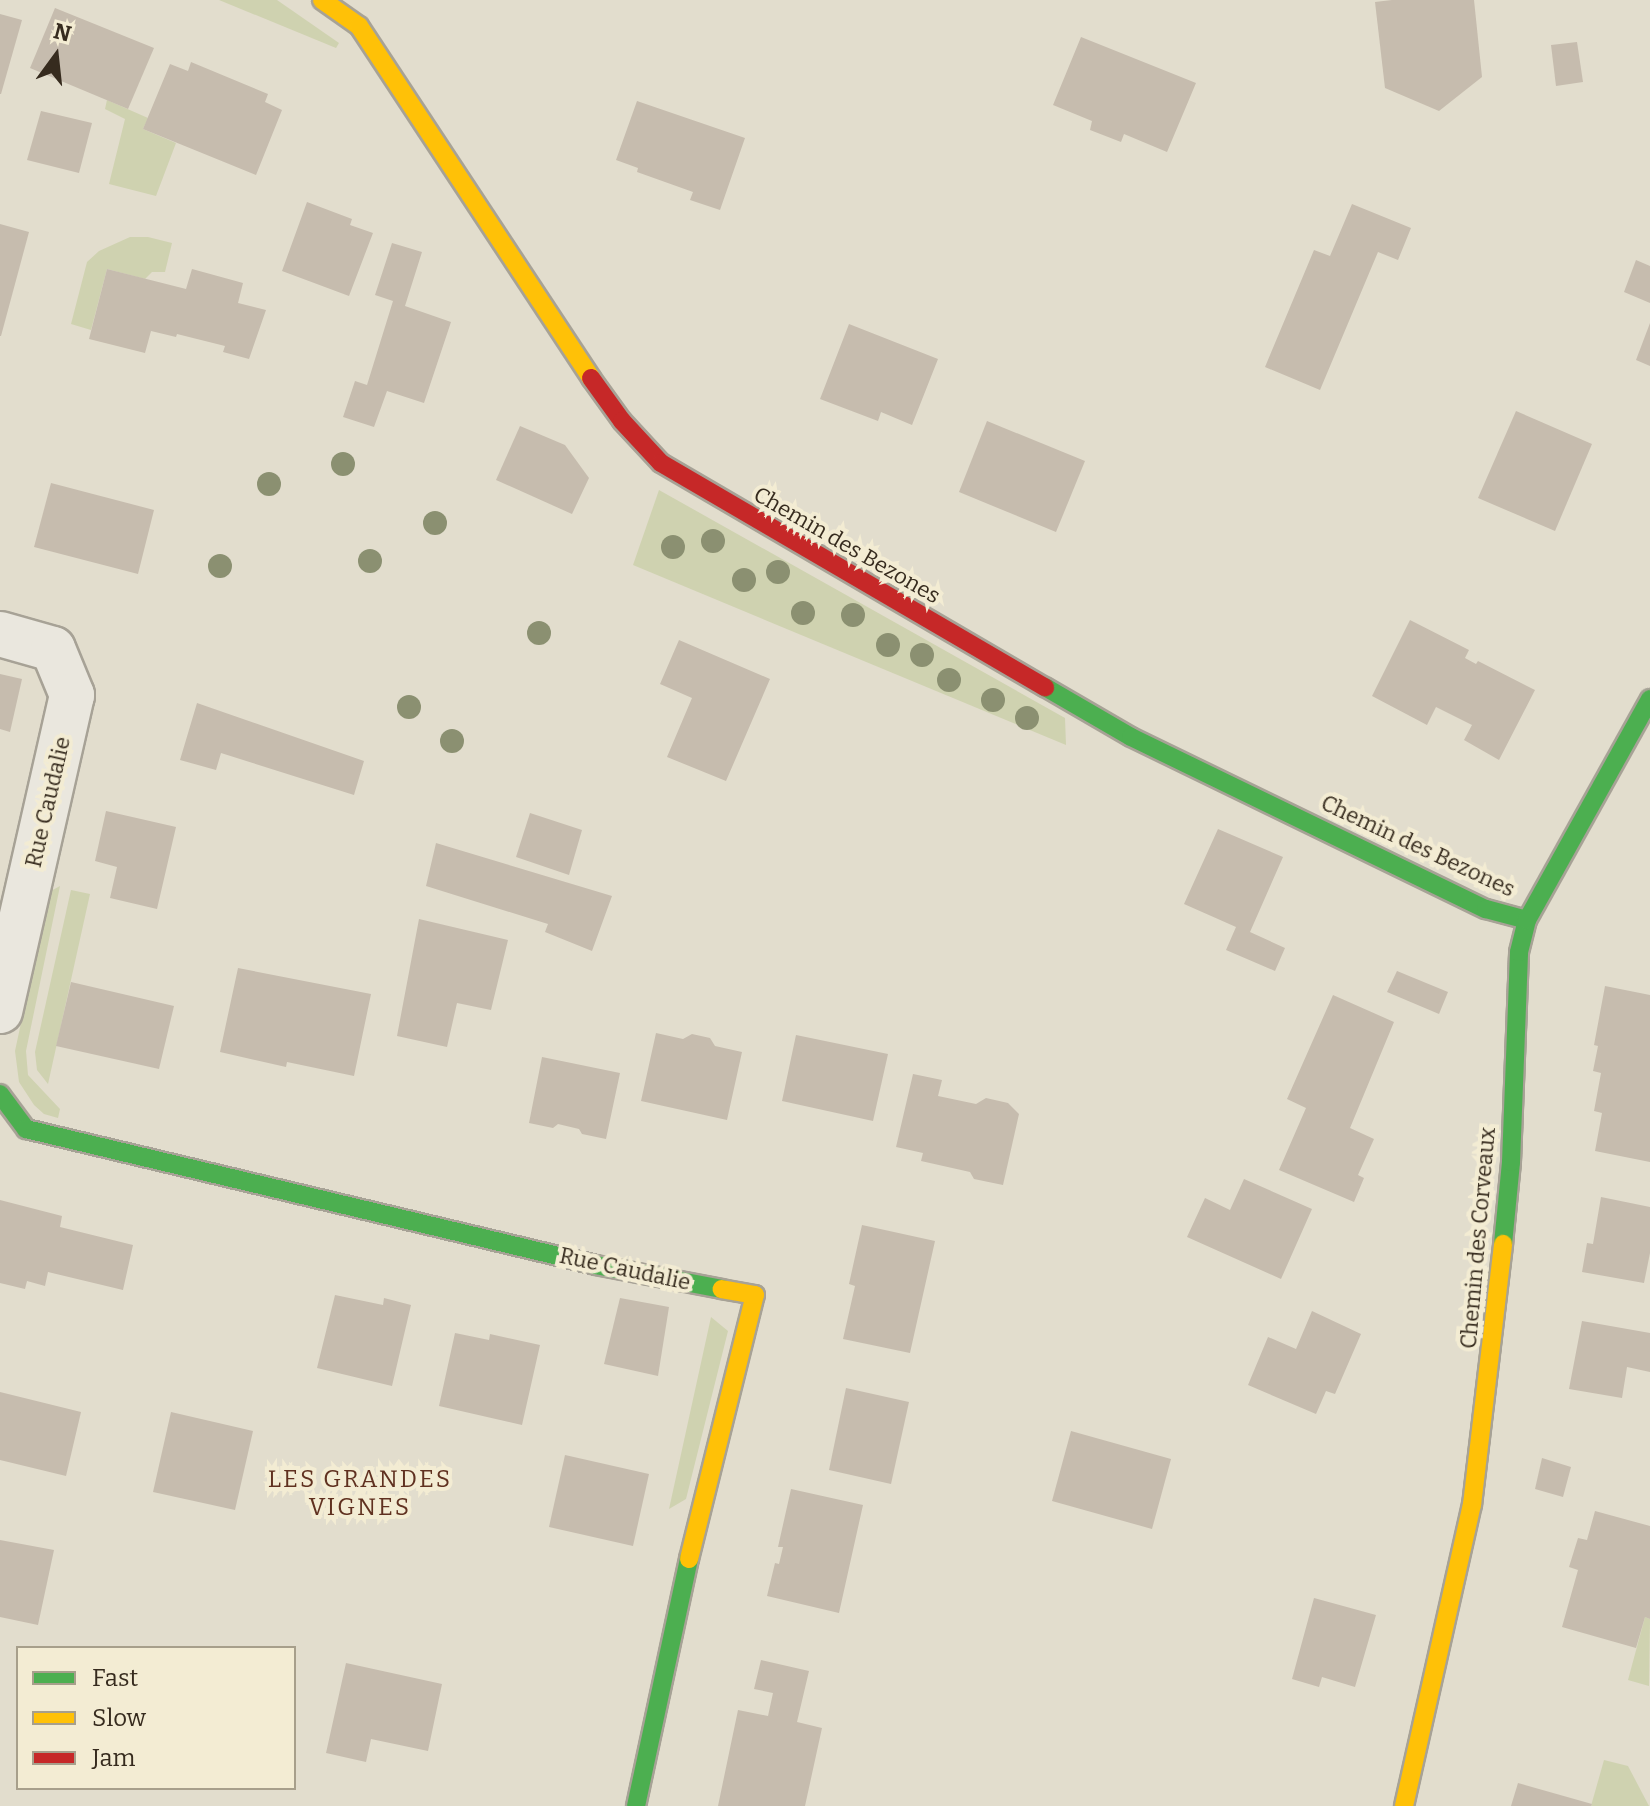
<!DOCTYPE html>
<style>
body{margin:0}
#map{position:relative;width:1650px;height:1806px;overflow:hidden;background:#e2ddcd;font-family:Bitter,serif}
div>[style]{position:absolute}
.green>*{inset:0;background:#cfd2b0}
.building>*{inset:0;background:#c6bcae}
.roads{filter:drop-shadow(2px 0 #a7a296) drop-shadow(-2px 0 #a7a296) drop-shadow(0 2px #a7a296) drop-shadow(0 -2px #a7a296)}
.street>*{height:44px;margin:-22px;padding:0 22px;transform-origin:22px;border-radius:22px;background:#eae7de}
.fast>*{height:18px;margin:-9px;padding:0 9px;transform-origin:9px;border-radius:9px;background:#4caf50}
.slow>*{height:18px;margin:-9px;padding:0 9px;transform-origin:9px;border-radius:9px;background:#ffc107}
.jam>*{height:18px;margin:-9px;padding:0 9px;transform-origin:9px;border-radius:9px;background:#c62828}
.trees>*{width:24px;height:24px;margin:-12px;border-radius:50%;background:#8b9071}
span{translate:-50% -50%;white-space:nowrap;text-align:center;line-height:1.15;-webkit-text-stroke:8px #f3ecd3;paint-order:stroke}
.street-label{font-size:22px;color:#362b1e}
.neighbourhood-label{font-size:24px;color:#603120;letter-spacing:2px}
.legend{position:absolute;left:16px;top:1646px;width:280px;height:144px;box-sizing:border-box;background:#f3ecd3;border:2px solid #a79f8b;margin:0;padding:10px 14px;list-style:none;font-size:24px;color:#362b1e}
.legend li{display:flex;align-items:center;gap:16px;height:40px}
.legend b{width:40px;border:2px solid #a79f8b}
.north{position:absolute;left:16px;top:16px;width:80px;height:80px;-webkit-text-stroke:6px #f3ecd3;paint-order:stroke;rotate:15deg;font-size:22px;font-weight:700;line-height:32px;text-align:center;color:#362b1e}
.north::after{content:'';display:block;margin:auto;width:28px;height:36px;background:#362b1e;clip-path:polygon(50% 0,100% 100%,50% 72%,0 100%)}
</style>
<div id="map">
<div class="green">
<i style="clip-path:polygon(219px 0,277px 0,339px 43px,336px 48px)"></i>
<i style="clip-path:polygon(107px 100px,148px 118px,143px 129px,176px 143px,156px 196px,109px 184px,125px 119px,105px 109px)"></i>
<i style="clip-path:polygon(130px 237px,148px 237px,172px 243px,165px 272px,152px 272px,145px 279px,107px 269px,91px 330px,71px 324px,87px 262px,99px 251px)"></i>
<i style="clip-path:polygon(659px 490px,1065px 718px,1066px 745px,633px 565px)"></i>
<i style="clip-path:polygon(60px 886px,26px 1051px,28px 1075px,60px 1109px,58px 1118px,44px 1114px,34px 1105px,19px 1082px,15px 1051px,49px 892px)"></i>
<i style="clip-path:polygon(71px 890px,90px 894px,48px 1084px,37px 1070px,35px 1052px)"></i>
<i style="clip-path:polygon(711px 1317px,728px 1331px,686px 1499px,669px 1509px)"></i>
<i style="clip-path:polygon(1645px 1617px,1650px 1619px,1649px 1686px,1628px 1680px)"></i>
<i style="clip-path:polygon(1604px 1760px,1628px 1766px,1649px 1806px,1591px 1806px)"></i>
</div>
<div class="building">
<i style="clip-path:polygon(1392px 0,1474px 0,1482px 77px,1439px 111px,1385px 88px,1375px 2px)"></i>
<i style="clip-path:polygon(55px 8px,154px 48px,128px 109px,30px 68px)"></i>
<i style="clip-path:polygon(0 14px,22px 20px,1px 94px,0 94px)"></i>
<i style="clip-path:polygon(1081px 37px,1196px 83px,1167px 152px,1124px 134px,1121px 142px,1090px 130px,1092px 121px,1053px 105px)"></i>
<i style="clip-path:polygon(1577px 42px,1583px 82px,1556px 86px,1551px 45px)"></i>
<i style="clip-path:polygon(191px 62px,268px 94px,265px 102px,282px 110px,256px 175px,143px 129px,170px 64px,188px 71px)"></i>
<i style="clip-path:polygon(637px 101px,745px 138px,720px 210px,690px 200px,693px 192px,637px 172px,638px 168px,616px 160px)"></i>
<i style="clip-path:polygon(41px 111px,92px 123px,79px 173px,27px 160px)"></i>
<i style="clip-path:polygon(307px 202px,352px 219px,350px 225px,373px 233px,349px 296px,282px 271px)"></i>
<i style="clip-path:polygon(1352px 204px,1411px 228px,1398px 260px,1378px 252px,1320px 390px,1265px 367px,1314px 250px,1330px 256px)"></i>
<i style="clip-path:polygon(0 224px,29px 232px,1px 336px,0 336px)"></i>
<i style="clip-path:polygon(392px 243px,422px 252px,405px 306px,451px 322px,424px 403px,387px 391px,374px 427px,343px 417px,355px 381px,367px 385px,393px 301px,375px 295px)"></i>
<i style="clip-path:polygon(1636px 260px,1650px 266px,1650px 303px,1624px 292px)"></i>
<i style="clip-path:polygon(107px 269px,186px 289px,192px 269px,243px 283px,238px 303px,266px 310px,249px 359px,223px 352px,225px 346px,177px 334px,176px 337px,151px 331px,145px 353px,89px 339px)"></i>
<i style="clip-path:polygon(1650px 323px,1650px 366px,1636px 360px)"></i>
<i style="clip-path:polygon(849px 324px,938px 359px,912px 425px,881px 412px,878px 421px,820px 399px)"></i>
<i style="clip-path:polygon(1516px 411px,1592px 444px,1555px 531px,1478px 498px)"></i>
<i style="clip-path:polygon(987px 421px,1085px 461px,1056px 532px,959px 492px)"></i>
<i style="clip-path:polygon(520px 426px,565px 445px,589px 478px,572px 514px,496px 480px)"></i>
<i style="clip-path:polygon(51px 483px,154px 510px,138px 574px,34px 547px)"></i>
<i style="clip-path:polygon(1410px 620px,1469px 650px,1465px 658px,1476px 664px,1478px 661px,1535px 690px,1499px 760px,1464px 740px,1472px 725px,1436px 707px,1427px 725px,1372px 696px)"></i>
<i style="clip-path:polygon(679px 640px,770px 679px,726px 781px,667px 757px,692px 698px,660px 684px)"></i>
<i style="clip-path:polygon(0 674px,22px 679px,10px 732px,0 729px)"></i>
<i style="clip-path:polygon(197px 703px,364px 761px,354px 795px,221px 753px,216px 770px,180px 760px)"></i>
<i style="clip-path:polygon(106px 811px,176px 827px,157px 909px,110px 898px,117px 867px,95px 861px)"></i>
<i style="clip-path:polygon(530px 813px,582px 830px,569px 875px,516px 857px)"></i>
<i style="clip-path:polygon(1218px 829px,1283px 857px,1250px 932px,1285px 948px,1275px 971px,1226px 950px,1236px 927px,1184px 904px)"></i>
<i style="clip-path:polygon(436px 843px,612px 896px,592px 951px,545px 932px,548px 924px,426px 886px)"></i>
<i style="clip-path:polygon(419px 919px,508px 940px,491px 1010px,457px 1003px,447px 1047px,397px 1036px)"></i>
<i style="clip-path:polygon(238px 968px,371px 994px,354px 1076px,287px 1062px,286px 1067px,220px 1052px)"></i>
<i style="clip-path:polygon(1397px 971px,1448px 992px,1439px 1014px,1387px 992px)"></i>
<i style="clip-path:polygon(71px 982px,174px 1006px,159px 1069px,56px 1046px)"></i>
<i style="clip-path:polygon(1605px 986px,1650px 995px,1650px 1162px,1595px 1151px,1602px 1113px,1594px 1111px,1601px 1073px,1593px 1071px,1598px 1046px,1594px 1045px)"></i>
<i style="clip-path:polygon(1333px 995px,1394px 1022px,1350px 1128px,1374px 1139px,1358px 1175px,1364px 1178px,1354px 1202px,1279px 1170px,1306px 1108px,1287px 1099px)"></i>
<i style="clip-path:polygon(656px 1033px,683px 1039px,692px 1034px,710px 1038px,715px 1046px,742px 1052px,727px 1120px,641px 1101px)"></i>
<i style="clip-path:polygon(796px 1035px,888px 1054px,873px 1121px,782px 1101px)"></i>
<i style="clip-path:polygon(542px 1057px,620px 1073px,606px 1139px,582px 1134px,579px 1129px,558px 1124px,553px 1128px,529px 1123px)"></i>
<i style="clip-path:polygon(913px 1074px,942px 1080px,938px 1096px,976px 1104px,986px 1098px,1008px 1103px,1019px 1114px,1003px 1185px,974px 1179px,970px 1172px,921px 1161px,923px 1153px,896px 1147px)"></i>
<i style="clip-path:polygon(1244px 1179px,1312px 1209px,1281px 1279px,1187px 1237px,1205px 1198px,1230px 1210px)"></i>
<i style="clip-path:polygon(1601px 1197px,1650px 1207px,1650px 1253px,1644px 1283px,1582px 1272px,1587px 1243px,1593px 1244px)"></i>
<i style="clip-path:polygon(0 1200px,62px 1216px,60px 1227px,133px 1245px,123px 1290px,48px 1272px,45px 1286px,27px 1281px,25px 1289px,0 1283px)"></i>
<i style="clip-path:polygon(862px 1225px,935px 1241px,910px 1353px,843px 1339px,855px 1286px,849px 1284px)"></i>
<i style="clip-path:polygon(335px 1295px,383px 1305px,384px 1298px,411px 1305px,392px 1386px,317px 1368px)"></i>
<i style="clip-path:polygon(620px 1298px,669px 1307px,658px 1376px,604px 1364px)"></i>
<i style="clip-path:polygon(1312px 1311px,1361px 1334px,1335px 1394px,1326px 1391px,1316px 1414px,1248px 1385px,1268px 1337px,1296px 1349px)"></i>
<i style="clip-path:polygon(1582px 1321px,1650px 1333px,1650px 1372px,1627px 1367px,1622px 1398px,1569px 1389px)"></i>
<i style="clip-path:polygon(455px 1333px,489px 1340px,490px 1334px,540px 1345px,522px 1425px,439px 1406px)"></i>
<i style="clip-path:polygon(846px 1388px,909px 1402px,891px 1484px,829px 1470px)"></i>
<i style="clip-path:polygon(0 1392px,81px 1412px,66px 1476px,0 1460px)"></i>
<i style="clip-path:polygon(171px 1412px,253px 1431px,235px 1510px,153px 1492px)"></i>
<i style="clip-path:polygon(1071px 1431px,1171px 1459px,1152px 1529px,1052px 1501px)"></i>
<i style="clip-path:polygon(565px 1455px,649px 1474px,633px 1546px,549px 1527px)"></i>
<i style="clip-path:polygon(1542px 1458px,1571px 1467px,1563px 1497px,1535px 1489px)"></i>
<i style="clip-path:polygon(791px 1489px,863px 1505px,839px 1613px,767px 1596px,775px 1563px,779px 1564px,783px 1547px,778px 1547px)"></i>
<i style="clip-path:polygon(1595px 1511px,1650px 1526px,1650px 1619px,1645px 1617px,1636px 1648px,1562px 1627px,1578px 1570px,1569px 1567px,1578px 1538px,1587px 1540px)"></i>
<i style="clip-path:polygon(0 1540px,54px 1550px,38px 1625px,0 1617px)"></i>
<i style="clip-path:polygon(1314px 1598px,1376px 1615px,1355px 1687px,1322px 1677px,1319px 1687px,1292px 1679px)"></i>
<i style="clip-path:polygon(761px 1660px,809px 1671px,797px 1722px,822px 1728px,805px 1806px,718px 1806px,738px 1710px,768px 1716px,773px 1693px,754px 1689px)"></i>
<i style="clip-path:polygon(346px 1663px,442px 1684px,428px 1751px,371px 1739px,366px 1762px,326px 1753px)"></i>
<i style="clip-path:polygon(1518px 1783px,1592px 1804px,1591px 1806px,1511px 1806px)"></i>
</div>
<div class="roads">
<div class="street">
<i style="left:0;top:634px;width:55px;rotate:15.8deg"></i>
<i style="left:53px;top:649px;width:50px;rotate:67.6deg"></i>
<i style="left:72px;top:695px;width:324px;rotate:102.8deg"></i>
</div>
<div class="fast">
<i style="left:1045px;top:687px;width:99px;rotate:30.2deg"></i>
<i style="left:1131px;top:737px;width:394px;rotate:25.9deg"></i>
<i style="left:1486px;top:909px;width:42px;rotate:15deg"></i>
<i style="left:0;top:1094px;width:44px;rotate:53.4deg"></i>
<i style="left:26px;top:1129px;width:586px;rotate:13.42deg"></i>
<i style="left:596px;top:1265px;width:128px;rotate:10.8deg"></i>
<i style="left:1503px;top:1244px;width:82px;rotate:-84.4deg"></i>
<i style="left:1511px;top:1162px;width:210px;rotate:-87.8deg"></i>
<i style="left:1519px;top:952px;width:33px;rotate:-76deg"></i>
<i style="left:1527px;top:920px;width:253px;rotate:-60.9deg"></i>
<i style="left:636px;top:1806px;width:253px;rotate:-77.9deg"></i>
</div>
<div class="slow">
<i style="left:322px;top:0;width:45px;rotate:35.1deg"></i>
<i style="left:359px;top:26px;width:422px;rotate:56.6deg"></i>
<i style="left:689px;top:1559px;width:272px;rotate:-76deg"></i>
<i style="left:755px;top:1295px;width:34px;rotate:-170deg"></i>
<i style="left:1404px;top:1806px;width:309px;rotate:-77.3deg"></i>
<i style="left:1472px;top:1505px;width:263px;rotate:-83.2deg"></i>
</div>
<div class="jam">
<i style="left:591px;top:378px;width:53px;rotate:54.2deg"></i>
<i style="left:622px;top:421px;width:57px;rotate:47.1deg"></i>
<i style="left:661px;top:463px;width:445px;rotate:30.3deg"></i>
</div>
</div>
<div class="trees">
<i style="left:343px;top:464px"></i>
<i style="left:269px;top:484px"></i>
<i style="left:435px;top:523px"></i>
<i style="left:713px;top:541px"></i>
<i style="left:673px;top:547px"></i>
<i style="left:370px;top:561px"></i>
<i style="left:220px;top:566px"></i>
<i style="left:778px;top:572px"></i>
<i style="left:744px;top:580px"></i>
<i style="left:803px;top:613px"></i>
<i style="left:853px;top:615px"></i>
<i style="left:539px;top:633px"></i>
<i style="left:888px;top:645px"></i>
<i style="left:922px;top:655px"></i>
<i style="left:949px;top:680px"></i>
<i style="left:993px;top:700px"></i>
<i style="left:409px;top:707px"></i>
<i style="left:1027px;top:718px"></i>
<i style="left:452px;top:741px"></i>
</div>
<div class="street-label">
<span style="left:847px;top:545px;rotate:30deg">Chemin des Bezones</span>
<span style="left:48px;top:802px;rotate:-77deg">Rue Caudalie</span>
<span style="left:1418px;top:846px;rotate:25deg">Chemin des Bezones</span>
<span style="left:1478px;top:1238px;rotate:-85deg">Chemin des Corveaux</span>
<span style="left:625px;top:1269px;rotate:12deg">Rue Caudalie</span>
</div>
<div class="neighbourhood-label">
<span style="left:360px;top:1494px">LES GRANDES<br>VIGNES</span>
</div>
<ul class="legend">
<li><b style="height:10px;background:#4caf50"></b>Fast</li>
<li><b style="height:10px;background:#ffc107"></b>Slow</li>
<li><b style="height:10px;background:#c62828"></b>Jam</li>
</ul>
<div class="north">N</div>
</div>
